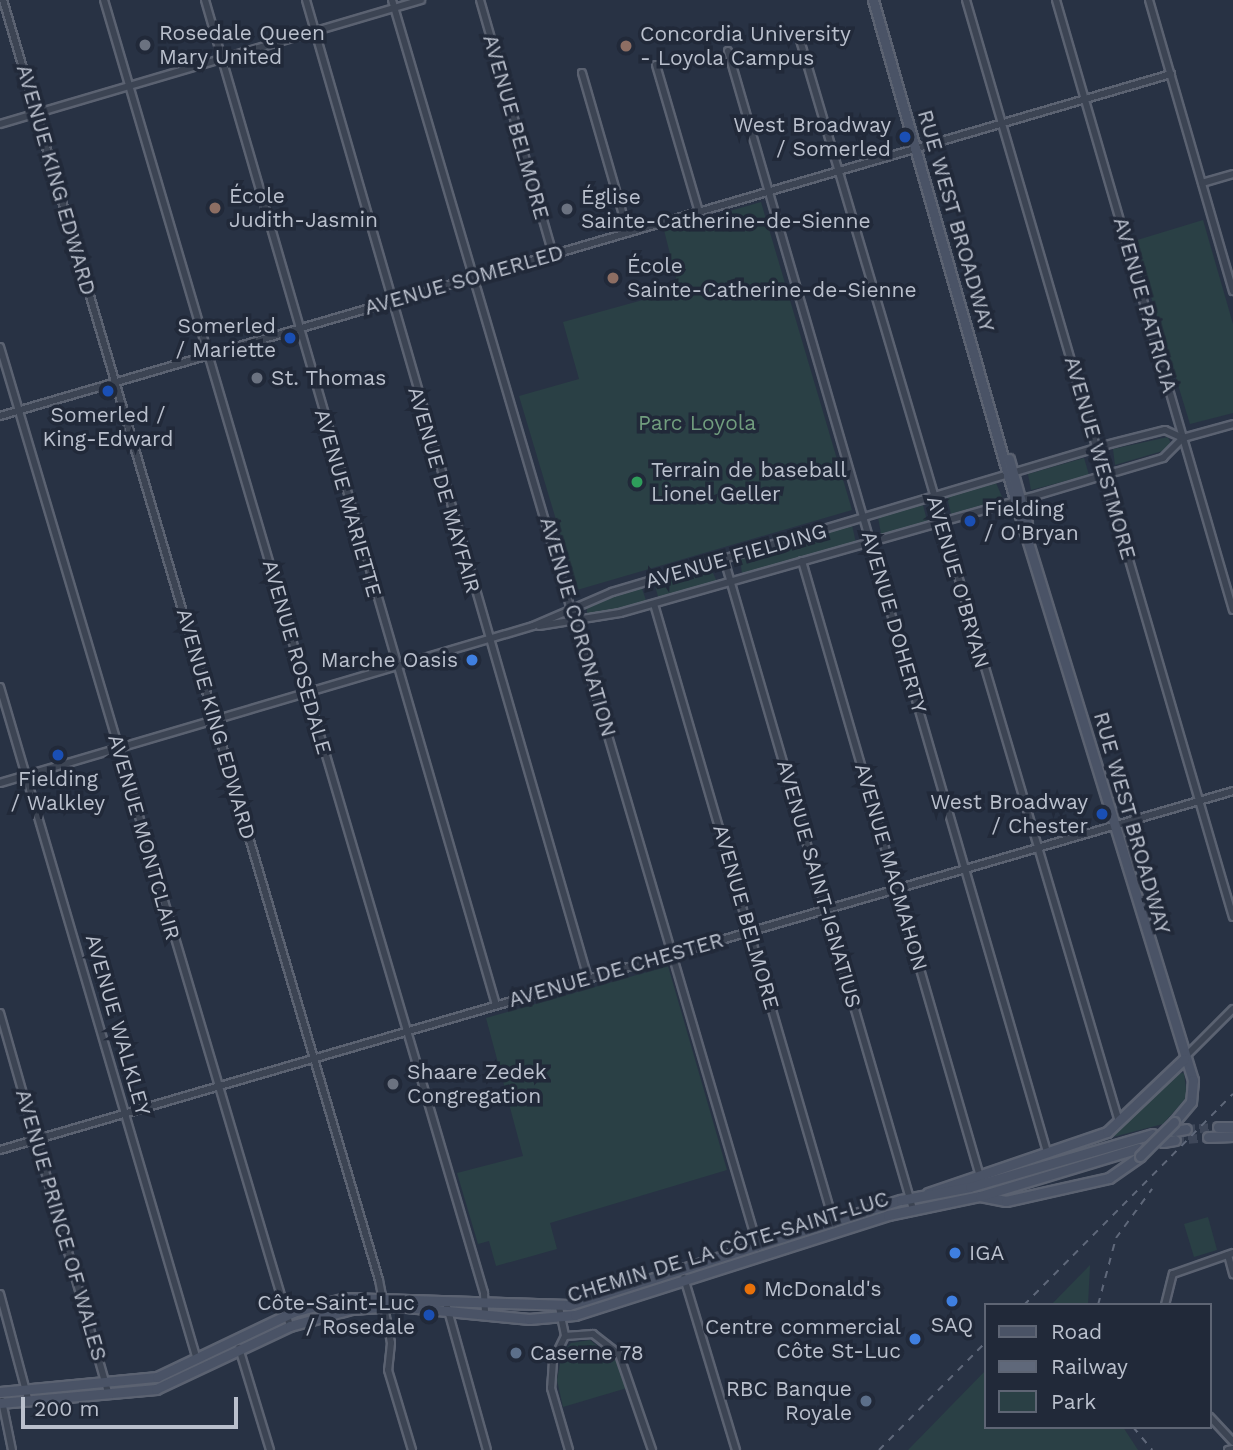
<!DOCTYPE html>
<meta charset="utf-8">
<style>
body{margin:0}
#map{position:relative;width:1233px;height:1450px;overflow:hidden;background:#283244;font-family:"Work Sans",sans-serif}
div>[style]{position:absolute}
.green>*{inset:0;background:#2a4045}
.secondary-tunnel>*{height:9px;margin-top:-4.5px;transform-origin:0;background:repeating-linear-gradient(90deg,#3e4759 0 9px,transparent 0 13.5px)}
.roads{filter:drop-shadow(2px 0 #5b6271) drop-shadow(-2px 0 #5b6271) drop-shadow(0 2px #5b6271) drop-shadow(0 -2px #5b6271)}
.street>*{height:6px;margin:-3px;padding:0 3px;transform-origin:3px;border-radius:3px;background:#3c4453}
.secondary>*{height:9px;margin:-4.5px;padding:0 4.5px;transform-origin:4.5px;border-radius:4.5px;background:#4a5366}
.rail>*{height:2px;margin-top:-1px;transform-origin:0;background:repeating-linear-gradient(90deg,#5f687a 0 7px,transparent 0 14px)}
.bridges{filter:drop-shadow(2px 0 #5b6271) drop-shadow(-2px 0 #5b6271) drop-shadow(0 2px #5b6271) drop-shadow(0 -2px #5b6271)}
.secondary-bridge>*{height:9px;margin:-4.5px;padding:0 4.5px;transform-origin:4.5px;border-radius:4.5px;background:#4a5366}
.dots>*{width:19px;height:19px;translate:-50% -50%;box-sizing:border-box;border:4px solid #212939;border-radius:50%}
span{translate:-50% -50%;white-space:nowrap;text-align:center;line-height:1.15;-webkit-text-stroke:7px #212939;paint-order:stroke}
.poi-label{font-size:21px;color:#bac0cd}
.left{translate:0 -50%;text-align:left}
.right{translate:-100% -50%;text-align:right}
.street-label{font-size:21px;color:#bac0cd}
.park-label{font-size:21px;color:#719d7e}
.legend{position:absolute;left:984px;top:1303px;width:228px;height:126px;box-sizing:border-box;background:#212939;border:2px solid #5e6574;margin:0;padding:9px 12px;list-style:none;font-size:21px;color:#bac0cd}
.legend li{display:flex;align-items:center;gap:14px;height:35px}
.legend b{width:35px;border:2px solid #5e6574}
.scale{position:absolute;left:21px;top:1397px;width:217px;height:32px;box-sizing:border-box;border:4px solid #bac0cd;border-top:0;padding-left:9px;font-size:21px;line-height:24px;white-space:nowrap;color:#bac0cd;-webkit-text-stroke:5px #212939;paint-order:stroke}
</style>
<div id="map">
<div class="green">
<i style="clip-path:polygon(761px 202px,852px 510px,577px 590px,519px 396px,579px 379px,563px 322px,679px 290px,664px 230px)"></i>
<i style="clip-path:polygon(1203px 220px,1233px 324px,1233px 413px,1190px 424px,1134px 241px)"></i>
<i style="clip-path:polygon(1168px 437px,1172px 446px,1166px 450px,1115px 465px,1113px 449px)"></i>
<i style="clip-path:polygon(1084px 458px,1089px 475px,1031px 490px,1028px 474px)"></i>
<i style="clip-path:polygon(996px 483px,1003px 499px,951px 514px,947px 497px)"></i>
<i style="clip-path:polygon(923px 505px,927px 521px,881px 534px,878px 517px)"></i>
<i style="clip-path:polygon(852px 525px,856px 543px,742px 574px,740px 557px)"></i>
<i style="clip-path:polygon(710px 566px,717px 582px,659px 600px,654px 582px)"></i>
<i style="clip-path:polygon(641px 586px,647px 603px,587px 616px,587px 605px)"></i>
<i style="clip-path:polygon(668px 966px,727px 1170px,550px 1223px,557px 1249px,496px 1266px,489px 1241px,478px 1244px,457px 1173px,523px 1156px,486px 1018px)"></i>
<i style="clip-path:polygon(1184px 1073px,1187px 1097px,1163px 1124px,1113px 1137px,1174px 1074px)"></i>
<i style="clip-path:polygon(1208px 1217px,1217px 1250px,1194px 1257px,1184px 1224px)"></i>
<i style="clip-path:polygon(1090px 1265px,1088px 1305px,1051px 1305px)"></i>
<i style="clip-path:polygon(590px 1340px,616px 1361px,627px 1388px,563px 1407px,557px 1380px,562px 1353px,571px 1343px)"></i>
<i style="clip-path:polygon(986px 1370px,986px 1427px,1123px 1427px,1138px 1450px,908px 1450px)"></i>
</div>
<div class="secondary-tunnel">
<i style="left:1186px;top:1129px;width:32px;rotate:-4deg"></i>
<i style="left:1175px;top:1140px;width:33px;rotate:-5deg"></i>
</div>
<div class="roads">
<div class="street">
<i style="left:3px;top:0;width:1334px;rotate:73.63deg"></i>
<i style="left:379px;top:1280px;width:64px;rotate:79.2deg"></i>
<i style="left:391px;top:1343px;width:27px;rotate:96deg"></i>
<i style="left:388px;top:1370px;width:84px;rotate:73.3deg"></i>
<i style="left:104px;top:0;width:1348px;rotate:73.62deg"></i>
<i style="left:484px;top:1293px;width:22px;rotate:87deg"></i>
<i style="left:205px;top:0;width:1046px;rotate:73.85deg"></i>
<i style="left:306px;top:0;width:1018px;rotate:73.92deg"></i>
<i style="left:392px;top:0;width:1300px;rotate:73.64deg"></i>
<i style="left:480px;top:0;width:264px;rotate:74deg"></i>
<i style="left:966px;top:0;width:955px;rotate:73.77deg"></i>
<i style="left:1056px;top:0;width:635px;rotate:73.82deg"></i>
<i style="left:1149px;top:0;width:303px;rotate:73.9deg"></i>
<i style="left:800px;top:40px;width:1128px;rotate:73.57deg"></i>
<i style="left:728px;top:51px;width:1146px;rotate:73.84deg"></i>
<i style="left:656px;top:65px;width:153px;rotate:73.7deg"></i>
<i style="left:582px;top:73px;width:166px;rotate:73.9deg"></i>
<i style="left:0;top:124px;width:439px;rotate:-16.4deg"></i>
<i style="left:1202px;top:183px;width:32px;rotate:-16deg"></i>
<i style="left:0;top:347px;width:1021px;rotate:73.5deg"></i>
<i style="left:0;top:416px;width:1220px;rotate:-16.28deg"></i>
<i style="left:724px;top:559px;width:677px;rotate:73.79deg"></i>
<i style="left:802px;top:561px;width:637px;rotate:73.87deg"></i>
<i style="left:654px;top:604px;width:645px;rotate:73.79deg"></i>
<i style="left:539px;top:626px;width:82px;rotate:-9.1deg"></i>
<i style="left:620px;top:613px;width:427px;rotate:-15.8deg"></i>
<i style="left:1031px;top:497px;width:138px;rotate:-16.5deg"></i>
<i style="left:1163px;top:458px;width:28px;rotate:-45deg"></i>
<i style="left:1183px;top:438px;width:52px;rotate:-15.6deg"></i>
<i style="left:0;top:687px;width:701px;rotate:73.68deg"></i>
<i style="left:0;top:783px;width:556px;rotate:-16.41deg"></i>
<i style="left:533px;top:626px;width:86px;rotate:-23.3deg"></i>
<i style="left:612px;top:592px;width:515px;rotate:-16.57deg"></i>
<i style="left:1106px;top:445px;width:61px;rotate:-14.3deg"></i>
<i style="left:1165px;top:430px;width:20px;rotate:24deg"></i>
<i style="left:0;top:1013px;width:397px;rotate:74.1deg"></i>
<i style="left:1185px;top:1057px;width:68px;rotate:-45deg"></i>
<i style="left:0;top:1150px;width:1284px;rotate:-16.23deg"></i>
<i style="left:1228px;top:1255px;width:20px;rotate:75deg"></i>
<i style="left:684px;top:1278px;width:180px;rotate:73.2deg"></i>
<i style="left:0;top:1294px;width:112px;rotate:75deg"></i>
<i style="left:1165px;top:1305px;width:32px;rotate:-76deg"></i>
<i style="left:1173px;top:1274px;width:64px;rotate:-19.3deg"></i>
<i style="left:447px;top:1307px;width:148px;rotate:74.4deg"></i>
<i style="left:559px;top:1307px;width:30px;rotate:78deg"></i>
<i style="left:565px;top:1336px;width:28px;rotate:116deg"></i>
<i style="left:553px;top:1361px;width:27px;rotate:94deg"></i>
<i style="left:551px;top:1388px;width:65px;rotate:73.8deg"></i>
<i style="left:565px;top:1336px;width:28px;rotate:-4deg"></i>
<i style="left:593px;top:1334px;width:33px;rotate:38deg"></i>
<i style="left:619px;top:1354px;width:102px;rotate:71deg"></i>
<i style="left:239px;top:1348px;width:107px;rotate:73.1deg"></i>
<i style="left:2px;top:1401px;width:50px;rotate:78.5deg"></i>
<i style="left:1210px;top:1417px;width:34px;rotate:47deg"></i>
<i style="left:1228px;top:1450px;width:5px;rotate:-11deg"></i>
</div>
<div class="secondary">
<i style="left:873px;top:0;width:523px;rotate:74.13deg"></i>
<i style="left:1016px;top:503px;width:604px;rotate:72.95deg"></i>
<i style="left:1193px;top:1080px;width:22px;rotate:95deg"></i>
<i style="left:1191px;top:1102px;width:26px;rotate:130deg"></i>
<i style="left:1009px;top:459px;width:66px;rotate:74.3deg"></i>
<i style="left:1218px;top:1127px;width:15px"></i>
<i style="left:1174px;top:1131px;width:12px;rotate:-9deg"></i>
<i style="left:1208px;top:1137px;width:25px;rotate:-2deg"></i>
<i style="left:1163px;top:1142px;width:12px;rotate:-9deg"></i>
<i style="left:928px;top:1193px;width:189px;rotate:-18.8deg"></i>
<i style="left:1107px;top:1132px;width:106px;rotate:-43.5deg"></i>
<i style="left:980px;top:1196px;width:26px;rotate:11deg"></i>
<i style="left:1006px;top:1201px;width:106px;rotate:-12.6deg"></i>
<i style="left:1109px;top:1178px;width:38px;rotate:-35deg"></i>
<i style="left:0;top:1392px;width:158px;rotate:-5.5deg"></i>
<i style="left:157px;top:1377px;width:151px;rotate:-25.5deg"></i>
<i style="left:293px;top:1312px;width:55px;rotate:-14.8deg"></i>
<i style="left:346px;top:1298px;width:223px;rotate:1.8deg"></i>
<i style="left:569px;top:1305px;width:348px;rotate:-17.6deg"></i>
<i style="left:901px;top:1200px;width:70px;rotate:-10.7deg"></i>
<i style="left:970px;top:1187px;width:190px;rotate:-16.2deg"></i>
<i style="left:0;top:1403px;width:157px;rotate:-5.1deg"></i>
<i style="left:156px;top:1389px;width:148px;rotate:-25.2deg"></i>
<i style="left:290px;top:1326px;width:63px;rotate:-15.6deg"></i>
<i style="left:351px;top:1309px;width:45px;rotate:-3.8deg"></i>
<i style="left:396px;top:1306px;width:134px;rotate:5.6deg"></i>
<i style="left:529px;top:1319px;width:46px;rotate:-5deg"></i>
<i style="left:575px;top:1315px;width:329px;rotate:-17.7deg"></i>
<i style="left:888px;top:1215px;width:94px;rotate:-11.7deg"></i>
<i style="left:980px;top:1196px;width:166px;rotate:-16.8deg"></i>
</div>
</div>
<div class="rail">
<i style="left:1024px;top:1305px;width:297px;rotate:-45.3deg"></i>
<i style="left:1098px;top:1305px;width:69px;rotate:-75deg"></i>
<i style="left:1116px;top:1238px;width:61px;rotate:-53.7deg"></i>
<i style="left:1133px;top:1427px;width:30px;rotate:50deg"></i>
<i style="left:879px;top:1450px;width:152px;rotate:-45.3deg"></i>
</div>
<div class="bridges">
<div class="secondary-bridge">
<i style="left:1140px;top:1156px;width:48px;rotate:-45deg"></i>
</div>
</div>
<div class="dots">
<i style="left:145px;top:45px;background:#6b7280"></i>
<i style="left:626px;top:46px;background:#8d6e63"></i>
<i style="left:905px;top:137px;background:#1a4fb4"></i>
<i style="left:215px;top:208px;background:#8d6e63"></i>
<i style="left:567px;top:209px;background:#6b7280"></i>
<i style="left:613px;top:278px;background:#8d6e63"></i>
<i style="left:290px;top:338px;background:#1a4fb4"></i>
<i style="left:257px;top:378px;background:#6b7280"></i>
<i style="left:108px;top:391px;background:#1a4fb4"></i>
<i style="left:637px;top:482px;background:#2e9e5b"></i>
<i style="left:970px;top:521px;background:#1a4fb4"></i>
<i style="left:472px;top:660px;background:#3f7fe0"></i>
<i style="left:58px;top:755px;background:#1a4fb4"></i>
<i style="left:1102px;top:814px;background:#1a4fb4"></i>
<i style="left:393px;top:1084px;background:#6b7280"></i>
<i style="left:955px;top:1253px;background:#3f7fe0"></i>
<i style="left:750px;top:1289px;background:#e8710a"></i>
<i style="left:952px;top:1301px;background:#3f7fe0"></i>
<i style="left:429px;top:1315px;background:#1a4fb4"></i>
<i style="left:915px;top:1339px;background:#3f7fe0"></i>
<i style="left:516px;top:1353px;background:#5c6f8a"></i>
<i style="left:866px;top:1401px;background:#5c6f8a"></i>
</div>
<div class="poi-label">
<span class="left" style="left:159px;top:45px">Rosedale Queen<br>Mary United</span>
<span class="left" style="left:640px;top:46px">Concordia University<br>- Loyola Campus</span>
<span class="right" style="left:891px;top:137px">West Broadway<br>/ Somerled</span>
<span class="left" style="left:229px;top:208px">École<br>Judith-Jasmin</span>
<span class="left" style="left:581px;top:209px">Église<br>Sainte-Catherine-de-Sienne</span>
<span class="left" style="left:627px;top:278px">École<br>Sainte-Catherine-de-Sienne</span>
<span class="right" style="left:276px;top:338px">Somerled<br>/ Mariette</span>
<span class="left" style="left:271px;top:378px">St. Thomas</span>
<span style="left:108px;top:427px">Somerled /<br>King-Edward</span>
<span class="left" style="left:651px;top:482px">Terrain de baseball<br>Lionel Geller</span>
<span class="left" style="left:984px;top:521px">Fielding<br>/ O'Bryan</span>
<span class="right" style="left:458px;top:660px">Marche Oasis</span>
<span style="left:58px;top:791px">Fielding<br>/ Walkley</span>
<span class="right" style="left:1088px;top:814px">West Broadway<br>/ Chester</span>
<span class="left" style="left:407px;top:1084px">Shaare Zedek<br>Congregation</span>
<span class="left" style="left:969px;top:1253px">IGA</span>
<span class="left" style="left:764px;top:1289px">McDonald's</span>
<span class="right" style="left:415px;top:1315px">Côte-Saint-Luc<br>/ Rosedale</span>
<span style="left:952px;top:1325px">SAQ</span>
<span class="right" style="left:901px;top:1339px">Centre commercial<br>Côte St-Luc</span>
<span class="left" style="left:530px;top:1353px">Caserne 78</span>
<span class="right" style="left:852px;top:1401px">RBC Banque<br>Royale</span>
</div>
<div class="street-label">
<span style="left:516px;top:127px;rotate:74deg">AVENUE BELMORE</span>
<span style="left:56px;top:180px;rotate:74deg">AVENUE KING EDWARD</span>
<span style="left:956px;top:221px;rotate:74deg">RUE WEST BROADWAY</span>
<span style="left:464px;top:280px;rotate:-16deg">AVENUE SOMERLED</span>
<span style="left:1145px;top:305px;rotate:74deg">AVENUE PATRICIA</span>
<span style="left:1100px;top:458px;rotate:74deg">AVENUE WESTMORE</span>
<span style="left:444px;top:490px;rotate:74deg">AVENUE DE MAYFAIR</span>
<span style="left:348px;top:503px;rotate:74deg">AVENUE MARIETTE</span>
<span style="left:736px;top:556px;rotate:-16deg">AVENUE FIELDING</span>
<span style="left:958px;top:582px;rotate:74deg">AVENUE O'BRYAN</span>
<span style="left:894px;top:622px;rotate:74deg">AVENUE DOHERTY</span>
<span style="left:578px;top:627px;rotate:74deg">AVENUE CORONATION</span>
<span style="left:297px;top:657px;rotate:74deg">AVENUE ROSEDALE</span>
<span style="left:216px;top:724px;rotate:74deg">AVENUE KING EDWARD</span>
<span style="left:1132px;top:823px;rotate:74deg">RUE WEST BROADWAY</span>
<span style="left:144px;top:837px;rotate:74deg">AVENUE MONTCLAIR</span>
<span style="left:891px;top:867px;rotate:74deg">AVENUE MACMAHON</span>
<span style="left:819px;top:884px;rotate:74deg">AVENUE SAINT-IGNATIUS</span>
<span style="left:746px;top:917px;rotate:74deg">AVENUE BELMORE</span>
<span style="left:616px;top:970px;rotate:-16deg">AVENUE DE CHESTER</span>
<span style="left:118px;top:1025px;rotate:74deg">AVENUE WALKLEY</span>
<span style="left:61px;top:1225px;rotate:74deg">AVENUE PRINCE OF WALES</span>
<span style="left:728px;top:1247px;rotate:-17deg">CHEMIN DE LA CÔTE-SAINT-LUC</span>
</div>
<div class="park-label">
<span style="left:697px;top:423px">Parc Loyola</span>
</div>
<ul class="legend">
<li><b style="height:9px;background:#4a5366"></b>Road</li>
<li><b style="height:9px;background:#5f687a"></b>Railway</li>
<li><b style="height:19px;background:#2a4045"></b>Park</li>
</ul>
<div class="scale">200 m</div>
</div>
